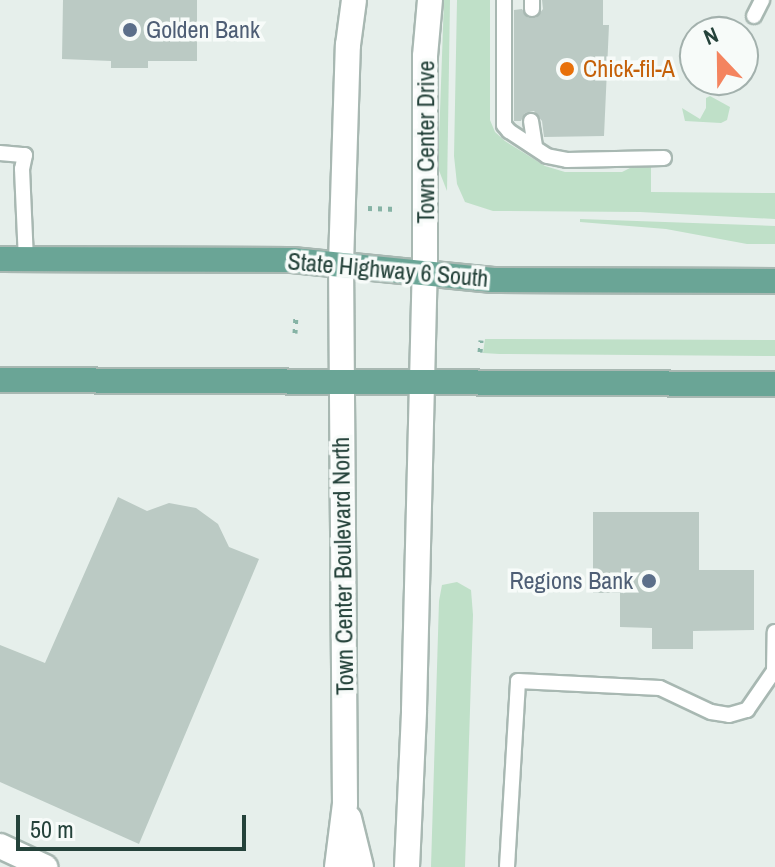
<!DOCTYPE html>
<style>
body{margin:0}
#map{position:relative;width:775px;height:867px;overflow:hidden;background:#e6efeb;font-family:"Archivo Narrow",sans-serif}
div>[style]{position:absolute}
.green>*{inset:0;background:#bfe0c8}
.building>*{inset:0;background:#bbcac4}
.path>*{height:5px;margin-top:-2.5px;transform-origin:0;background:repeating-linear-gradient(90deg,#86b3a5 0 4px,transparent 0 10px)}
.roads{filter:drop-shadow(2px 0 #a8b8b2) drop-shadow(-2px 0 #a8b8b2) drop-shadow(0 2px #a8b8b2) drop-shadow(0 -2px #a8b8b2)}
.lane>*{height:14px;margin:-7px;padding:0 7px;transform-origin:7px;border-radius:7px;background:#fff}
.secondary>*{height:24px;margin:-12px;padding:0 12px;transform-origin:12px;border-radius:12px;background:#fff}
.primary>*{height:24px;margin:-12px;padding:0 12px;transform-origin:12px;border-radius:12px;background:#6aa596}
.dots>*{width:22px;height:22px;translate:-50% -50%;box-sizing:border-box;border:4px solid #f7fbf9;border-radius:50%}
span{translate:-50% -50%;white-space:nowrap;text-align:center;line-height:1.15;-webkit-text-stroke:7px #f7fbf9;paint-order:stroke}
.service-label{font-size:24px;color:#4e5e75}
.left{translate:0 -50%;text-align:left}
.right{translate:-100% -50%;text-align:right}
.food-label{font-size:24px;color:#c56008}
.street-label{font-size:24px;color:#24423a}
.north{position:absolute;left:679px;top:16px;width:80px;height:80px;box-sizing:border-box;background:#f7fbf9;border:2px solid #a3b1ad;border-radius:50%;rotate:338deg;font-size:22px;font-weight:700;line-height:32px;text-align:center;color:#24423a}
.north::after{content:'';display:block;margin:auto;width:28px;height:36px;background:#f4845f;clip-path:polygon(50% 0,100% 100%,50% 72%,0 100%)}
.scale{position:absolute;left:16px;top:815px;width:230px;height:36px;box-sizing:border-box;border:4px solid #24423a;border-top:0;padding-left:10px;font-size:24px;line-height:28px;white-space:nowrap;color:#24423a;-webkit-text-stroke:6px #f7fbf9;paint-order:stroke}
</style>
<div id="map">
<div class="green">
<i style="clip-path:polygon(444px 0,450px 0,447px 191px,438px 168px)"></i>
<i style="clip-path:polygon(457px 0,490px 0,490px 120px,495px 132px,505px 141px,545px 166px,565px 172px,622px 172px,632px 167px,651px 167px,651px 192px,775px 193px,775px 219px,640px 212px,493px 211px,465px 202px,457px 184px,454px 156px)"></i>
<i style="clip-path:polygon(710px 96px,730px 107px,727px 120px,721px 123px,685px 121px,682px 108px,700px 119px,706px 108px,706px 98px)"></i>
<i style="clip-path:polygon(580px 219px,775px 226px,775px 244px,747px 244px,666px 229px,580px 222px)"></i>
<i style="clip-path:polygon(485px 339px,775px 340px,775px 356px,499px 354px,483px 353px)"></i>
<i style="clip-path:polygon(457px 582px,471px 590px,473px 615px,465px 867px,431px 867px,439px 601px,442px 585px)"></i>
</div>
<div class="building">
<i style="clip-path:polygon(63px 0,197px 0,197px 61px,148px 61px,148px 68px,111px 68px,111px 61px,62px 59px)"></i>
<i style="clip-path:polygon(542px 0,603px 0,603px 25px,609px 25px,604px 136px,544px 137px,542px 121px,534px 111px,525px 113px,521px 121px,514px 121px,514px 10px,522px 9px,528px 18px,536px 18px,543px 9px)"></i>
<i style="clip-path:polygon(118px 497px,147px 511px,169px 503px,196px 508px,218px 524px,229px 547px,259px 559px,139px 844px,0 782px,0 645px,45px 663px)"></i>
<i style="clip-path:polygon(593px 512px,699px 512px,699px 570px,754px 570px,754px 630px,693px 631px,693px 649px,652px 649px,652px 628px,620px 627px,620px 593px,593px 593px)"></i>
</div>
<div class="path">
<i style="left:368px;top:208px;width:30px;rotate:2deg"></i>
<i style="left:295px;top:333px;width:18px;rotate:-87deg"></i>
<i style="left:480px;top:352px;width:12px;rotate:-85deg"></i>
</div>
<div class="roads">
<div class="lane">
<i style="left:504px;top:0;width:125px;rotate:90deg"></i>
<i style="left:504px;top:125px;width:8px;rotate:50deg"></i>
<i style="left:509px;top:131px;width:45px;rotate:33.3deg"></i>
<i style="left:547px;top:156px;width:20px;rotate:11deg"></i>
<i style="left:567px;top:160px;width:97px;rotate:-1.2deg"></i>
<i style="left:532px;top:9px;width:9px;rotate:-90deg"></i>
<i style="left:754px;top:16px;width:18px;rotate:-63deg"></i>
<i style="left:531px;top:121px;width:25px;rotate:81deg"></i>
<i style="left:0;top:153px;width:25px;rotate:5deg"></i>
<i style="left:25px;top:155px;width:14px;rotate:102deg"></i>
<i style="left:22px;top:169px;width:90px;rotate:87.5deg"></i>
<i style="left:507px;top:867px;width:186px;rotate:-86.6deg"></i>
<i style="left:518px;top:681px;width:142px;rotate:2.8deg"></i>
<i style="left:660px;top:688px;width:56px;rotate:25.2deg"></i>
<i style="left:711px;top:712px;width:18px;rotate:9deg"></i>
<i style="left:729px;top:715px;width:19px;rotate:-16deg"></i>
<i style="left:747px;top:710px;width:47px;rotate:-55.3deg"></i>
<i style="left:774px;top:671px;width:39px;rotate:-89deg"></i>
</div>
<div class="secondary">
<i style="left:349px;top:818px;width:50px;rotate:76.2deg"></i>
<i style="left:0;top:846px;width:50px;rotate:25deg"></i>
<i style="left:337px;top:867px;width:64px;rotate:-82.8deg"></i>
<i style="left:345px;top:804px;width:540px;rotate:-90.42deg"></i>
<i style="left:341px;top:264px;width:219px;rotate:-88.2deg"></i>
<i style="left:348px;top:45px;width:45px;rotate:-82.4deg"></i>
<i style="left:407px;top:867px;width:157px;rotate:-87.4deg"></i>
<i style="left:414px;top:710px;width:437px;rotate:-88.6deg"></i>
<i style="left:425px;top:273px;width:217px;rotate:-90deg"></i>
<i style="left:425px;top:56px;width:56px;rotate:-84.9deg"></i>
</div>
<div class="primary">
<i style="left:0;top:259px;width:292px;rotate:0.2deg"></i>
<i style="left:292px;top:260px;width:202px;rotate:5.7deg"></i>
<i style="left:493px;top:280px;width:282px;rotate:0.2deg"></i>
<i style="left:0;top:380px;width:775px;rotate:0.3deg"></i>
</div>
</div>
<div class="dots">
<i style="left:130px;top:30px;background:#5c6f8a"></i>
<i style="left:567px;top:69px;background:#e8710a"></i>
<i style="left:649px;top:581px;background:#5c6f8a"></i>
</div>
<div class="service-label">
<span class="left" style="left:146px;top:30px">Golden Bank</span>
<span class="right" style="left:633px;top:581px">Regions Bank</span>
</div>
<div class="food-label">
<span class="left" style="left:583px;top:69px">Chick-fil-A</span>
</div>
<div class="street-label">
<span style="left:426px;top:142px;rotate:-90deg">Town Center Drive</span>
<span style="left:388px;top:270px;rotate:5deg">State Highway 6 South</span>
<span style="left:343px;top:566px;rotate:-91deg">Town Center Boulevard North</span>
</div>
<div class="north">N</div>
<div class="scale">50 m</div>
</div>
